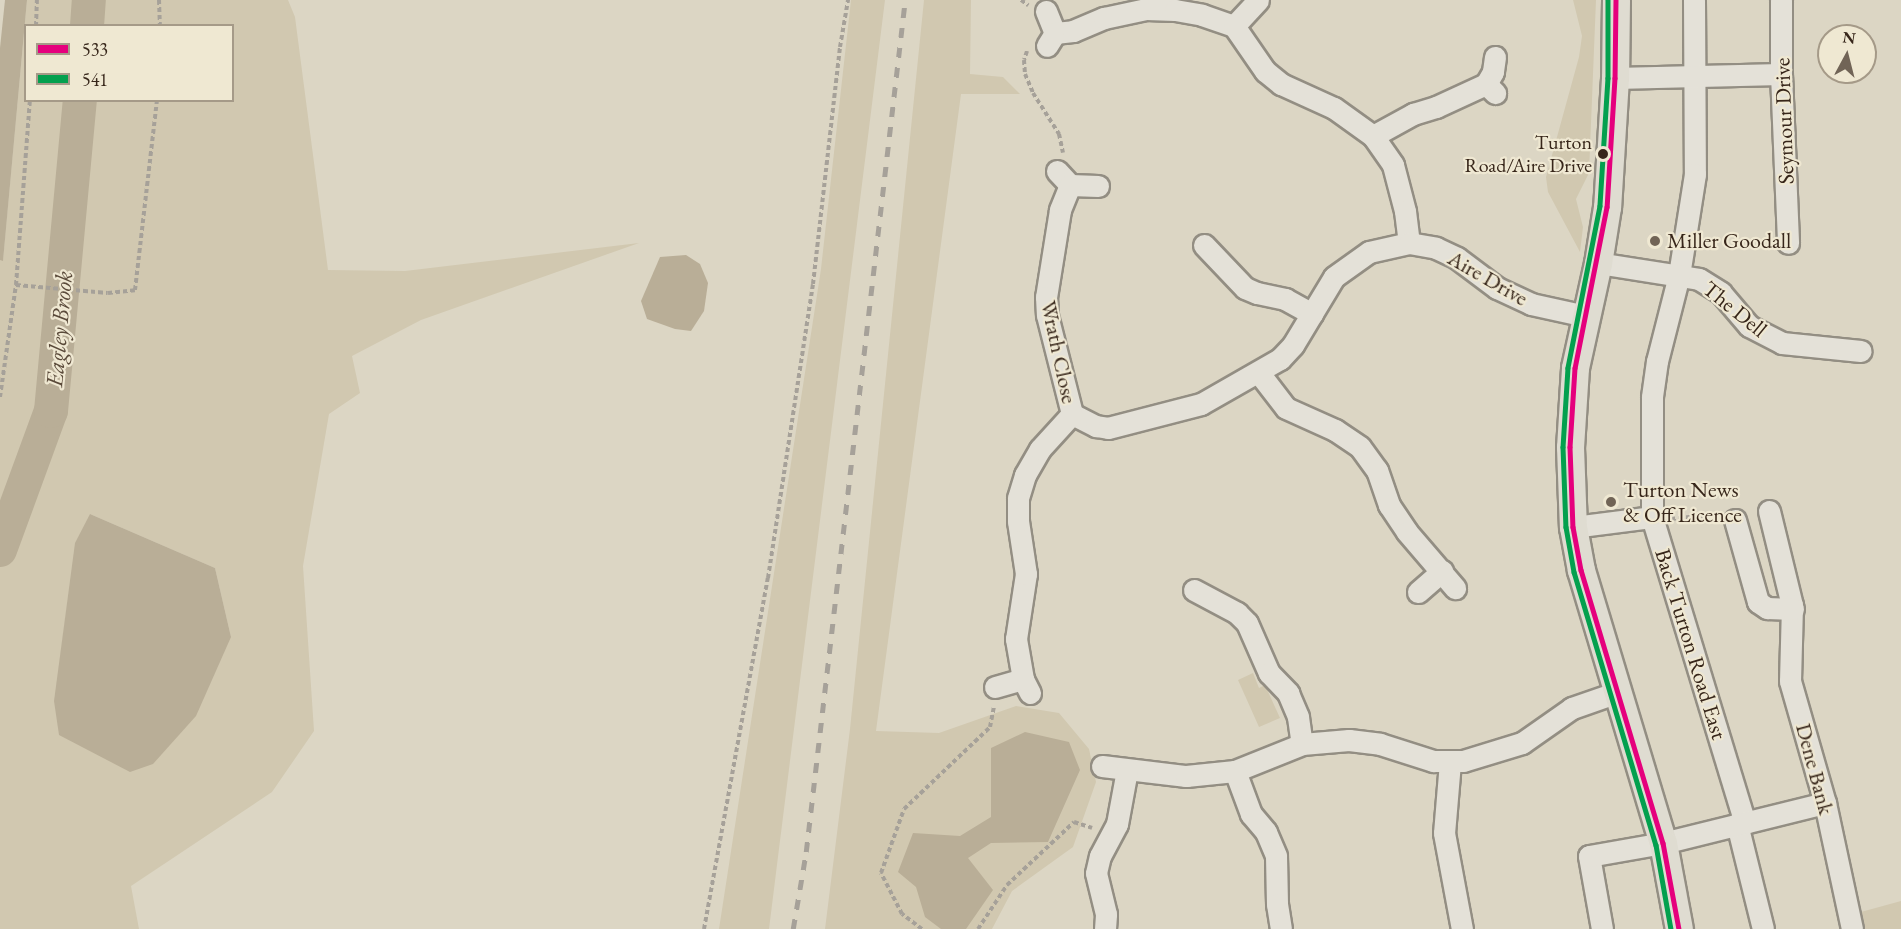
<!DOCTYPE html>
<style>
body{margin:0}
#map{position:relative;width:1901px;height:929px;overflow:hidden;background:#dcd6c4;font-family:"EB Garamond",serif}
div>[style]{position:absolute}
.green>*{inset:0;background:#d1c8b0}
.water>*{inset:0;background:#b9ae97}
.river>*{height:34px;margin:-17px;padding:0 17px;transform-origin:17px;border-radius:17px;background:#b9ae97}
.path>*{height:4px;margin-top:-2px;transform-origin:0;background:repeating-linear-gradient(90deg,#a6a199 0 4.5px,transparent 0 7.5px)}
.roads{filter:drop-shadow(2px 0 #938e83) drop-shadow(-2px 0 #938e83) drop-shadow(0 2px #938e83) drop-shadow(0 -2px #938e83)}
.minor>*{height:21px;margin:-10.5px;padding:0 10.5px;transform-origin:10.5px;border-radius:10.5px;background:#e4e1d8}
.major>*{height:27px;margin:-13.5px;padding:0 13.5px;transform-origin:13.5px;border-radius:13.5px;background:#dfdcd1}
.rail>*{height:4.5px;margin-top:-2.25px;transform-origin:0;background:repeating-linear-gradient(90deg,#a6a199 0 10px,transparent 0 20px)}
.bus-1>*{height:4.5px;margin:-2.25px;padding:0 2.25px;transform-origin:2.25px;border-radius:2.25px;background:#e5007d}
.bus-2>*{height:4.5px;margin:-2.25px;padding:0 2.25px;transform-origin:2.25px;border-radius:2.25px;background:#03a04e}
.dots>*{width:16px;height:16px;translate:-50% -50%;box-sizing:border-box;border:3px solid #efe8d2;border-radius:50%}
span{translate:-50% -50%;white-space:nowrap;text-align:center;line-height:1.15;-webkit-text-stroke:4.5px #efe8d2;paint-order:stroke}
.bus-label{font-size:20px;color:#37261a}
.right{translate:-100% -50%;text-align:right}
.street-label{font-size:22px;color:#37261a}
.poi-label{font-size:22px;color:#37261a}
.left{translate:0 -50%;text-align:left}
.water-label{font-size:24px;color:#5a4a3a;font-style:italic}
.legend{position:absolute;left:24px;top:24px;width:210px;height:78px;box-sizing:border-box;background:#efe8d2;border:2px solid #a59a88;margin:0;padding:8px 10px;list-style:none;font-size:18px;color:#37261a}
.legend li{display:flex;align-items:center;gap:12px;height:30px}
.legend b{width:30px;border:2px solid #a59a88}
.north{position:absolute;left:1817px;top:24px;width:60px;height:60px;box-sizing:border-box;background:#efe8d2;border:2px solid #a59a88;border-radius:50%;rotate:7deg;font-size:16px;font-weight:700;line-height:24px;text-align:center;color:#37261a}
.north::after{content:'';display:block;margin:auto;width:21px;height:27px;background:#716456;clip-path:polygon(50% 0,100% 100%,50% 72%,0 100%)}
</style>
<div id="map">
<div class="green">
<i style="clip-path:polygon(evenodd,27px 0,81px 0,79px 25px,26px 26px,26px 100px,74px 101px,53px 393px,89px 101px,232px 100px,232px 26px,98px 25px,101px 0,288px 0,295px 17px,328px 270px,405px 271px,639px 243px,421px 320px,352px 356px,360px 393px,329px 414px,303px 566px,314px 731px,272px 792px,131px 886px,139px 929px,0 929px,0 260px,3px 260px,27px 0,90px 514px,215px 568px,231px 637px,90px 514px)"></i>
<i style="clip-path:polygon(851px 0,885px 0,769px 929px,719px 929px,821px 269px)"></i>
<i style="clip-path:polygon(924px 0,971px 0,970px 74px,1003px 77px,1020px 94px,961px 94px,876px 731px,939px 733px,1016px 706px,1059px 713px,1089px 749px,1096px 782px,1073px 847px,1012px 891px,992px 929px,825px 929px,850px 729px)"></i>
<i style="clip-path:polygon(1573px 0,1596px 0,1589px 173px,1576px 199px,1583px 227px,1580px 252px,1548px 192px,1546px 177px,1579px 57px,1582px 36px)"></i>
<i style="clip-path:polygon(1253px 673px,1259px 688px,1265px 685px,1280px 718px,1259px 727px,1238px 680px)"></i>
<i style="clip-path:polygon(1901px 901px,1901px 929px,1864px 929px,1861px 912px)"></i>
</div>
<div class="water">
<i style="clip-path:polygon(5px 0,27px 0,3px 261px,0 260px,0 48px)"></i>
<i style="clip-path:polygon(686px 255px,700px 264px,708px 283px,704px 311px,691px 331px,675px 329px,647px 319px,641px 301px,660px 257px)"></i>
<i style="clip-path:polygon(90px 514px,215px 568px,231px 637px,196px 716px,153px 764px,130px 772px,59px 735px,54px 701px,75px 543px)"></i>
<i style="clip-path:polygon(1025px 732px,1069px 742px,1080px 770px,1048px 842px,991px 843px,968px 858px,993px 890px,966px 929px,941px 929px,925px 917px,916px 887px,898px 872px,913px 833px,960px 836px,991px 817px,991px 748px)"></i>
</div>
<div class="river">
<i style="left:87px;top:26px;width:26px;rotate:-86deg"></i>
<i style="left:0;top:550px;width:148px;rotate:-69.9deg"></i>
<i style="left:51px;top:411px;width:312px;rotate:-84.7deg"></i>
</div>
<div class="path">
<i style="left:159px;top:0;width:26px;rotate:88deg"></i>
<i style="left:1021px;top:0;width:9px;rotate:36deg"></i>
<i style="left:36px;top:26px;width:26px;rotate:-88deg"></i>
<i style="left:1027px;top:51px;width:9px;rotate:108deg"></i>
<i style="left:1024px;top:60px;width:14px;rotate:86deg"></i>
<i style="left:1025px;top:74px;width:21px;rotate:67deg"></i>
<i style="left:1033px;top:93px;width:49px;rotate:57.6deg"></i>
<i style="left:1059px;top:134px;width:19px;rotate:78deg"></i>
<i style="left:16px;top:285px;width:92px;rotate:5deg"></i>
<i style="left:108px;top:293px;width:27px;rotate:-6deg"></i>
<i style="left:135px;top:290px;width:191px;rotate:-83.4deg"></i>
<i style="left:0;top:397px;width:113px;rotate:-81.9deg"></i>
<i style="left:16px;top:285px;width:186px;rotate:-85.7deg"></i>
<i style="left:1671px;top:519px;width:46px;rotate:-6.2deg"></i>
<i style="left:704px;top:929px;width:357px;rotate:-79.7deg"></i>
<i style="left:768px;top:578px;width:297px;rotate:-81.3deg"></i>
<i style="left:813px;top:284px;width:239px;rotate:-83.5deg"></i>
<i style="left:840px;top:47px;width:48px;rotate:-80.3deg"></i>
<i style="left:922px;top:929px;width:25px;rotate:-143deg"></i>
<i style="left:902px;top:914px;width:46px;rotate:-117.1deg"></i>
<i style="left:881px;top:873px;width:68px;rotate:-70.2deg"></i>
<i style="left:904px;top:809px;width:119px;rotate:-43.6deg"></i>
<i style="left:990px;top:727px;width:21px;rotate:-79deg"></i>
<i style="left:978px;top:929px;width:53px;rotate:-56.6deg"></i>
<i style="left:1007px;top:885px;width:92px;rotate:-43.2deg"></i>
<i style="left:1074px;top:822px;width:19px;rotate:18deg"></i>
</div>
<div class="roads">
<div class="minor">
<i style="left:1694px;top:0;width:174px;rotate:89.7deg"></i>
<i style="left:1695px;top:174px;width:102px;rotate:99deg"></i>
<i style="left:1679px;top:275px;width:89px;rotate:104.3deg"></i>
<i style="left:1657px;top:361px;width:36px;rotate:98deg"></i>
<i style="left:1652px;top:397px;width:120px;rotate:90deg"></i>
<i style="left:1652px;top:517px;width:320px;rotate:73.1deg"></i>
<i style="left:1781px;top:0;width:74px;rotate:90deg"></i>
<i style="left:1781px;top:74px;width:169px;rotate:87.6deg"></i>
<i style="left:1046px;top:11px;width:24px;rotate:68deg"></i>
<i style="left:1055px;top:33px;width:15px;rotate:122deg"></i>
<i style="left:1234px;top:26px;width:35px;rotate:-47deg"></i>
<i style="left:1055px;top:33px;width:18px;rotate:-6deg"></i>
<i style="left:1073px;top:31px;width:34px;rotate:-23deg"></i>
<i style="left:1104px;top:18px;width:43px;rotate:-12.1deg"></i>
<i style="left:1146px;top:9px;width:29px;rotate:2deg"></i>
<i style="left:1175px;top:10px;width:27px;rotate:10deg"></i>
<i style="left:1202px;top:15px;width:34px;rotate:19deg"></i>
<i style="left:1234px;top:26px;width:55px;rotate:55.4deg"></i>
<i style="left:1265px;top:71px;width:21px;rotate:39deg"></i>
<i style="left:1281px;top:84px;width:58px;rotate:24.4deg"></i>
<i style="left:1334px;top:108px;width:48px;rotate:35.7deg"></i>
<i style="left:1373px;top:136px;width:35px;rotate:55deg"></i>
<i style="left:1393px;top:165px;width:48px;rotate:75.4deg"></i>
<i style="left:1405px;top:211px;width:32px;rotate:83deg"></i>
<i style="left:1495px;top:57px;width:15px;rotate:98deg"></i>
<i style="left:1493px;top:72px;width:14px;rotate:120deg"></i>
<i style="left:1486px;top:84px;width:13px;rotate:45deg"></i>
<i style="left:1615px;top:78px;width:166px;rotate:-1.4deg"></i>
<i style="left:1373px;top:136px;width:46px;rotate:-28.8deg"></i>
<i style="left:1413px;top:114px;width:24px;rotate:-17deg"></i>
<i style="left:1436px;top:107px;width:55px;rotate:-24.7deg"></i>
<i style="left:1057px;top:171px;width:19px;rotate:47deg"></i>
<i style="left:1070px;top:185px;width:28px;rotate:2deg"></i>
<i style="left:1070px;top:185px;width:27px;rotate:112deg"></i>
<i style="left:1060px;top:210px;width:88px;rotate:99.1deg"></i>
<i style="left:1046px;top:297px;width:18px;rotate:87deg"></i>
<i style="left:1047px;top:315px;width:102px;rotate:75.8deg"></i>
<i style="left:1204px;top:245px;width:59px;rotate:46.4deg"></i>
<i style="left:1245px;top:288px;width:13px;rotate:23deg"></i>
<i style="left:1257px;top:293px;width:29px;rotate:12deg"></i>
<i style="left:1285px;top:299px;width:31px;rotate:29deg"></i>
<i style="left:1598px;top:263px;width:102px;rotate:9deg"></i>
<i style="left:1699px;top:279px;width:26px;rotate:32deg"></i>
<i style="left:1721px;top:293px;width:43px;rotate:49.7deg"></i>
<i style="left:1749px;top:326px;width:37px;rotate:27deg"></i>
<i style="left:1782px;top:343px;width:79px;rotate:5.8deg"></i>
<i style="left:1259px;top:373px;width:44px;rotate:52.4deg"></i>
<i style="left:1286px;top:408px;width:54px;rotate:24.2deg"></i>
<i style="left:1335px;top:430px;width:30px;rotate:34deg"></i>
<i style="left:1360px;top:447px;width:29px;rotate:54deg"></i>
<i style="left:1377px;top:470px;width:37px;rotate:71deg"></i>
<i style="left:1389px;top:505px;width:32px;rotate:56deg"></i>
<i style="left:1407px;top:532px;width:74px;rotate:49.4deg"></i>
<i style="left:1072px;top:414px;width:27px;rotate:27deg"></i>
<i style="left:1096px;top:426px;width:12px;rotate:9deg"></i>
<i style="left:1108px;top:428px;width:96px;rotate:-14.5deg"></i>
<i style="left:1201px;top:404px;width:91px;rotate:-29.7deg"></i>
<i style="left:1280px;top:359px;width:19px;rotate:-47deg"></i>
<i style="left:1293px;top:345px;width:79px;rotate:-58.9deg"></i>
<i style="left:1334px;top:277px;width:43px;rotate:-35.5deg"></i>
<i style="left:1369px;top:252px;width:41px;rotate:-12.7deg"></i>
<i style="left:1409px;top:243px;width:27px;rotate:10deg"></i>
<i style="left:1436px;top:248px;width:23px;rotate:25deg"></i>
<i style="left:1457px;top:258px;width:50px;rotate:36.9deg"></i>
<i style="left:1497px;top:288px;width:38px;rotate:25deg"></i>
<i style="left:1531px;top:304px;width:56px;rotate:12.3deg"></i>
<i style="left:1769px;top:511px;width:97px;rotate:76.3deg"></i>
<i style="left:1792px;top:605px;width:76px;rotate:91.5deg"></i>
<i style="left:1790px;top:681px;width:127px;rotate:74deg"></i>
<i style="left:1825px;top:803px;width:129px;rotate:77.9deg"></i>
<i style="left:1735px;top:520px;width:85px;rotate:74.3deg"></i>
<i style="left:1758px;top:602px;width:11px;rotate:34deg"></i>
<i style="left:1767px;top:608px;width:26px;rotate:2deg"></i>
<i style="left:1573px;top:527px;width:80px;rotate:-7.2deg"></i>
<i style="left:1194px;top:590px;width:49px;rotate:28.1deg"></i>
<i style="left:1237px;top:613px;width:14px;rotate:45deg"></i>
<i style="left:1247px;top:623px;width:55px;rotate:66.3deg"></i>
<i style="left:1269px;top:673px;width:28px;rotate:46deg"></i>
<i style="left:1288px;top:693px;width:26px;rotate:67deg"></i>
<i style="left:1298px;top:717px;width:27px;rotate:82deg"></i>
<i style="left:1418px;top:592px;width:32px;rotate:-41deg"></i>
<i style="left:995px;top:687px;width:29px;rotate:-16deg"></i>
<i style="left:1030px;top:693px;width:16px;rotate:-117deg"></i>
<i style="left:1023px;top:679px;width:41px;rotate:-99.9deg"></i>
<i style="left:1016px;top:639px;width:66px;rotate:-81.3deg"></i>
<i style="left:1026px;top:574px;width:54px;rotate:-98.6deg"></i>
<i style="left:1018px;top:521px;width:23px;rotate:-90deg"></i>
<i style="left:1018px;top:498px;width:24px;rotate:-73deg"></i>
<i style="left:1025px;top:475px;width:30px;rotate:-60deg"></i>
<i style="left:1040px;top:449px;width:47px;rotate:-47.6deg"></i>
<i style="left:1450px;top:762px;width:71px;rotate:94.8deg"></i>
<i style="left:1444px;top:833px;width:98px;rotate:79.4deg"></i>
<i style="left:1102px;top:766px;width:85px;rotate:6.8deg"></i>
<i style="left:1186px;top:776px;width:49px;rotate:-5.8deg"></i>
<i style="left:1235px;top:771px;width:72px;rotate:-21.9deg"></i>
<i style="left:1302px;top:744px;width:47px;rotate:-4.9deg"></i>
<i style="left:1349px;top:740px;width:31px;rotate:7deg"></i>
<i style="left:1380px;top:744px;width:56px;rotate:17.8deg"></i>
<i style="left:1433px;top:761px;width:30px"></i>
<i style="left:1463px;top:761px;width:62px;rotate:-17deg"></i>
<i style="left:1522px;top:743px;width:61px;rotate:-35deg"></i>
<i style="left:1572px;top:708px;width:49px;rotate:-19.2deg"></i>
<i style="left:1235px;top:771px;width:46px;rotate:69.6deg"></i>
<i style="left:1251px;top:814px;width:23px;rotate:50deg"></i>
<i style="left:1266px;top:832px;width:26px;rotate:67deg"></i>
<i style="left:1276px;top:856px;width:48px;rotate:88.8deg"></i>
<i style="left:1277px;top:904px;width:25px;rotate:81deg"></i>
<i style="left:1737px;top:824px;width:108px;rotate:76.1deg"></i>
<i style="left:1105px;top:929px;width:15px;rotate:-86deg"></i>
<i style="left:1106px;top:914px;width:42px;rotate:-103.7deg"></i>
<i style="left:1096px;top:873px;width:17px;rotate:-77deg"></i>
<i style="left:1100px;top:856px;width:36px;rotate:-62deg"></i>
<i style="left:1117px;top:824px;width:55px;rotate:-79.5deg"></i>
<i style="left:1602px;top:929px;width:74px;rotate:-100.1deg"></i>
<i style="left:1589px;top:856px;width:75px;rotate:-10deg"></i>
<i style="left:1663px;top:843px;width:167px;rotate:-13.9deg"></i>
</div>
<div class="major">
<i style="left:1616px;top:0;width:78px;rotate:90.7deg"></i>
<i style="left:1615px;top:78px;width:129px;rotate:93.5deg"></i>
<i style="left:1607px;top:207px;width:57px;rotate:99.1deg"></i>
<i style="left:1598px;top:263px;width:107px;rotate:102.4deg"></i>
<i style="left:1575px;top:368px;width:79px;rotate:93.6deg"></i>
<i style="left:1570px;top:447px;width:80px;rotate:87.9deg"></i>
<i style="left:1573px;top:527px;width:44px;rotate:79.5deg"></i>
<i style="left:1581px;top:570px;width:285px;rotate:73.3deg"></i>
<i style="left:1663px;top:843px;width:87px;rotate:79.5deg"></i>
</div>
</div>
<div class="rail">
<i style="left:793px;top:929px;width:78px;rotate:-80.4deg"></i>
<i style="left:806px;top:852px;width:858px;rotate:-83.37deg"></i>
</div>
<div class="bus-1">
<i style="left:1616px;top:0;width:78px;rotate:90.7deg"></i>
<i style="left:1615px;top:78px;width:129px;rotate:93.5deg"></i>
<i style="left:1607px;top:207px;width:164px;rotate:101.2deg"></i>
<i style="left:1575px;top:368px;width:79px;rotate:93.6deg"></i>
<i style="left:1570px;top:447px;width:80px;rotate:87.9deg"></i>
<i style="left:1573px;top:527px;width:44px;rotate:79.5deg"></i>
<i style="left:1581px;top:570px;width:285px;rotate:73.3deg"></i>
<i style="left:1663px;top:843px;width:87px;rotate:79.5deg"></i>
</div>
<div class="bus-2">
<i style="left:1608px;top:0;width:78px;rotate:90deg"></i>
<i style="left:1608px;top:78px;width:128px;rotate:93.6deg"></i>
<i style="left:1600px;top:206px;width:165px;rotate:101.2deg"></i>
<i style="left:1568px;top:368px;width:79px;rotate:93.6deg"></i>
<i style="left:1563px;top:447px;width:80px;rotate:87.9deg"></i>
<i style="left:1566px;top:527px;width:46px;rotate:79.9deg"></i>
<i style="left:1574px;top:572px;width:285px;rotate:73.3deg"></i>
<i style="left:1656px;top:845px;width:85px;rotate:79.9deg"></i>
</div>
<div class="dots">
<i style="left:1603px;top:154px;background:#37261a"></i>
<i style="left:1655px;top:241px;background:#716456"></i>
<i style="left:1611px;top:502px;background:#716456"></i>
</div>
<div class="bus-label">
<span class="right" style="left:1592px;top:154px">Turton<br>Road/Aire Drive</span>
</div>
<div class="street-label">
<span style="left:1784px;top:121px;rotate:-92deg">Seymour Drive</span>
<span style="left:1488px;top:278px;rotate:30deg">Aire Drive</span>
<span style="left:1735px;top:309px;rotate:39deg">The Dell</span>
<span style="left:1059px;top:352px;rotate:78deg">Wrath Close</span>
<span style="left:1691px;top:644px;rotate:73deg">Back Turton Road East</span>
<span style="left:1815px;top:769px;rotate:75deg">Dene Bank</span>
</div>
<div class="poi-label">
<span class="left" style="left:1667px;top:241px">Miller Goodall</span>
<span class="left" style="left:1623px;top:502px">Turton News<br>&amp; Off Licence</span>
</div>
<div class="water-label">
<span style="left:59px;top:329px;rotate:-85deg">Eagley Brook</span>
</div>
<ul class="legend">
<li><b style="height:8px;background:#e5007d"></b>533</li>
<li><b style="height:8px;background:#03a04e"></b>541</li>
</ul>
<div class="north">N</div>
</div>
